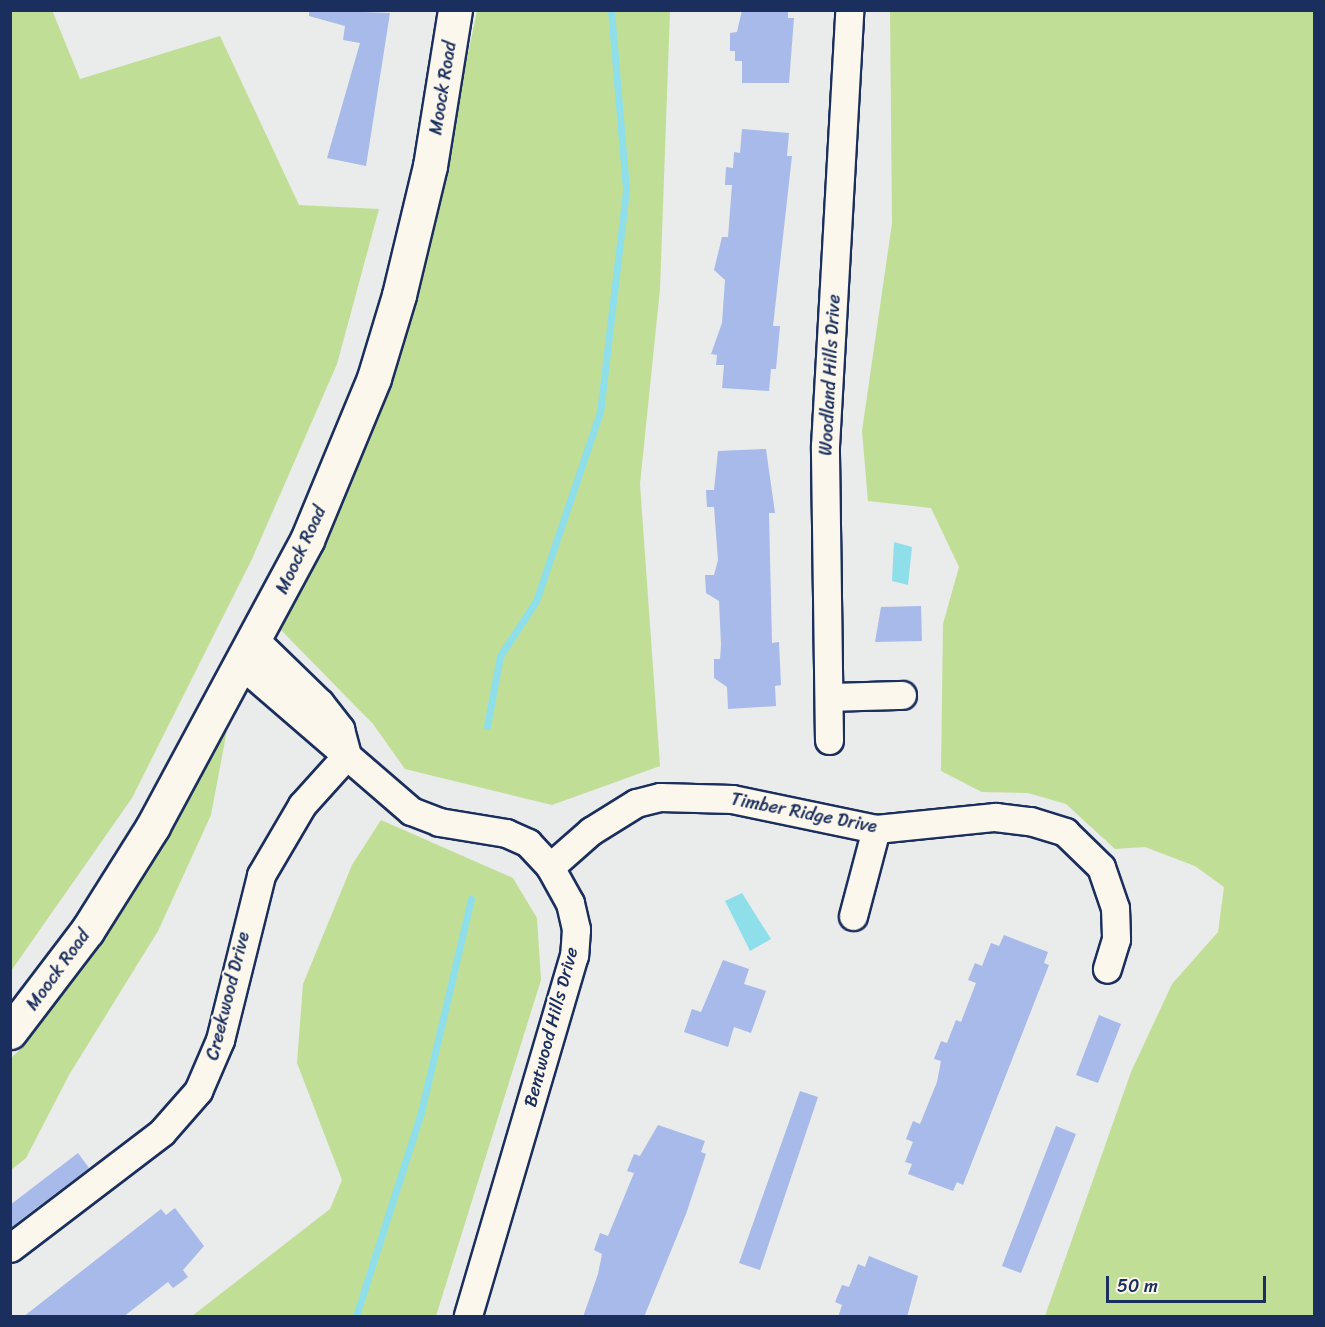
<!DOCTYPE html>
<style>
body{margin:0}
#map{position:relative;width:1325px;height:1327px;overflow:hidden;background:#eaebeb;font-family:Sriracha,sans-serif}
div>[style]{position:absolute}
.green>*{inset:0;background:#c0de96}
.water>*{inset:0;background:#8fdfea}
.stream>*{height:7px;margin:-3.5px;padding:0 3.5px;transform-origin:3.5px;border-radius:3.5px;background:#8fdfea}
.building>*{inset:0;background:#a7bae9}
.roads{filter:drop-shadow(2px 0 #1b2f5e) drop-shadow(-2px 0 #1b2f5e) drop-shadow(0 2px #1b2f5e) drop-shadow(0 -2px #1b2f5e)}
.minor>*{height:27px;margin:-13.5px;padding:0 13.5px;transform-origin:13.5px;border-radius:13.5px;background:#fbf7ec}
.major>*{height:33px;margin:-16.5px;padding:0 16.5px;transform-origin:16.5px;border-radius:16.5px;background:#fbf7ec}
span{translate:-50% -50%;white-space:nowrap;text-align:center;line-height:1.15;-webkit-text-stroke:4.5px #fbf7ec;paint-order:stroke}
.street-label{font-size:18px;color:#1b2f5e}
.frame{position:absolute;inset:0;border:12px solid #1b2f5e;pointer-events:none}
.scale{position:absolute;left:1106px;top:1276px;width:160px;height:27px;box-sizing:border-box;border:3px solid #1b2f5e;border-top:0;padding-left:8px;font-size:18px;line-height:21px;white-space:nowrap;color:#1b2f5e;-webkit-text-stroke:4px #fbf7ec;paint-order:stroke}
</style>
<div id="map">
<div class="green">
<i style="clip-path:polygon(52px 10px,80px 79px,220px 36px,299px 205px,379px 209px,337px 364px,252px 559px,132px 798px,11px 971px,10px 11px)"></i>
<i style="clip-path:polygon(477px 11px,670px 11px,660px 289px,640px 484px,660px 766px,552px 805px,405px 769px,373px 724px,277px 626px,428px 241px)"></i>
<i style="clip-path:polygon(890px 11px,1314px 11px,1314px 1316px,1045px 1316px,1131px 1072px,1172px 984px,1218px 932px,1224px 887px,1195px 866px,1145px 847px,1115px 849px,1066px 804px,1028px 793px,982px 792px,941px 771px,943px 624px,959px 567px,931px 508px,868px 501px,862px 431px,892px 223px)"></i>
<i style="clip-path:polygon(227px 730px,211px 815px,158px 931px,69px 1075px,26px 1158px,11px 1170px,11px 1058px,26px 1044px)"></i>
<i style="clip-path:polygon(381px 820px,513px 878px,537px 918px,541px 980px,436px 1316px,192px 1316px,330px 1209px,342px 1180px,297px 1063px,303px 984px,352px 865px)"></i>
</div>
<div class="water">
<i style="clip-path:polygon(894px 542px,912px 547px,908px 585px,892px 581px)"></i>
<i style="clip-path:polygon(742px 893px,771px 939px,750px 951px,725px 901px)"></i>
</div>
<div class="stream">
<i style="left:487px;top:726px;width:71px;rotate:-79.5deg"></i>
<i style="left:500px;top:656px;width:66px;rotate:-56.8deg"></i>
<i style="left:536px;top:601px;width:200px;rotate:-71.3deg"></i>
<i style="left:600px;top:412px;width:225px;rotate:-83.3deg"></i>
<i style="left:626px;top:189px;width:180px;rotate:-94.8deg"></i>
<i style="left:356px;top:1316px;width:214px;rotate:-72.3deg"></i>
<i style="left:421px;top:1112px;width:219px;rotate:-76.8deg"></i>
</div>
<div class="building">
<i style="clip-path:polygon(309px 10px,390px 13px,366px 166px,327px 158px,360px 43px,343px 40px,345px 26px,309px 16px)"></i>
<i style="clip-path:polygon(742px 10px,788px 10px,788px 18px,794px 18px,789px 83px,742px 83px,742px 61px,735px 61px,735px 51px,730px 51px,730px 33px,737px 32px)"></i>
<i style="clip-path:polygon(742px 129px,789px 133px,787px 156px,792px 156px,773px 326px,780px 326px,776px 369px,771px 369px,769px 391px,722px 388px,724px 365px,716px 365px,717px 355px,711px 354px,722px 323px,725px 280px,714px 270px,722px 237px,728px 237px,732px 185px,725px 185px,726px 167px,733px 168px,734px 152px,740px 153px)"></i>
<i style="clip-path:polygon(766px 449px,775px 513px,769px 513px,772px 643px,779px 642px,781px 685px,775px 686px,776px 706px,728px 709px,727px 687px,714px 678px,714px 659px,720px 659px,721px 645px,719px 601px,706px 593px,705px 575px,714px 575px,718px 560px,714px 507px,707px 507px,706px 490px,714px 490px,718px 451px)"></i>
<i style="clip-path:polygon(921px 606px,922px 641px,875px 642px,881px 607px)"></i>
<i style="clip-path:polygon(1004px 935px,1048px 952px,1044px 963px,1049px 965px,963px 1185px,957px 1182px,953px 1191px,908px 1174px,912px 1164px,905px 1162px,913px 1142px,906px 1139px,913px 1121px,920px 1124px,937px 1082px,941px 1061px,934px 1059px,941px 1041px,947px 1043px,956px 1020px,961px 1022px,976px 983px,968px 980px,975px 963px,982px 966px,991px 943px,999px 946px)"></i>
<i style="clip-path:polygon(723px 960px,749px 969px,744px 984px,766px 991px,751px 1033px,734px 1027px,728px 1047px,684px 1032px,692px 1009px,701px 1012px)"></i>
<i style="clip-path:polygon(1099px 1015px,1121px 1024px,1098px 1083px,1076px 1075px)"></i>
<i style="clip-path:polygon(800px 1091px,818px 1097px,760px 1270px,739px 1263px)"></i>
<i style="clip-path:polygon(658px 1125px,705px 1141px,701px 1152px,706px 1154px,686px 1214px,644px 1317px,583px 1317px,598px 1274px,602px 1254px,594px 1250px,600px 1233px,608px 1236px,634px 1173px,627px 1171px,634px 1154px,640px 1156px)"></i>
<i style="clip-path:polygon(1056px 1126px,1076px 1134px,1021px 1273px,1002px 1266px)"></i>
<i style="clip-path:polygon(78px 1153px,89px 1168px,10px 1228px,10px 1205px)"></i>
<i style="clip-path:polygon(175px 1208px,204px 1246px,183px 1270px,188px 1277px,173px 1288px,168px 1282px,123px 1317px,23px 1317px,161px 1209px,166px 1215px)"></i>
<i style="clip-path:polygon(869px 1256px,918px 1276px,907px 1317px,838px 1317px,842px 1305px,835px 1302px,842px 1285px,849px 1287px,858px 1264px,865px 1267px)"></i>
</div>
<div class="roads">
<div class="minor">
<i style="left:256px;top:641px;width:89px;rotate:44.1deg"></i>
<i style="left:320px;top:703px;width:33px;rotate:52deg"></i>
<i style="left:340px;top:729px;width:27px;rotate:75deg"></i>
<i style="left:243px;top:666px;width:222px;rotate:40.8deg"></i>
<i style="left:411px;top:811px;width:30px;rotate:21deg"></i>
<i style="left:439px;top:822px;width:68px;rotate:9.3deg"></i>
<i style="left:506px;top:833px;width:24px;rotate:24deg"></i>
<i style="left:528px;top:843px;width:33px;rotate:47deg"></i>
<i style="left:550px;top:867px;width:41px;rotate:60.9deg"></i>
<i style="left:570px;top:903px;width:27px;rotate:77deg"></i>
<i style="left:576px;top:929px;width:26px;rotate:94deg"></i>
<i style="left:574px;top:955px;width:376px;rotate:106.4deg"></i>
<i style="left:830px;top:697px;width:72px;rotate:-1.6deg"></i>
<i style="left:829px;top:740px;width:294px;rotate:-90.8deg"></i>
<i style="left:825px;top:446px;width:437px;rotate:-86.8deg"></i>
<i style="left:550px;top:867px;width:55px;rotate:-41.3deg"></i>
<i style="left:591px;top:831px;width:53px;rotate:-31.9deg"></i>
<i style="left:636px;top:803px;width:25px;rotate:-14deg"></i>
<i style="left:660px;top:797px;width:72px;rotate:1.6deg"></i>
<i style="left:732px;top:799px;width:147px;rotate:11.8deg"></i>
<i style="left:876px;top:829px;width:120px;rotate:-5.8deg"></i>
<i style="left:995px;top:817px;width:35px;rotate:7deg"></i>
<i style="left:1030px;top:821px;width:37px;rotate:17deg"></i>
<i style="left:1065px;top:832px;width:50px;rotate:44.2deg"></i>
<i style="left:1101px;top:867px;width:43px;rotate:71.1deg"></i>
<i style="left:1115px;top:908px;width:31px;rotate:88deg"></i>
<i style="left:1116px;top:939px;width:31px;rotate:107deg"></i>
<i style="left:853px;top:916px;width:90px;rotate:-75.2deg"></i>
<i style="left:10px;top:1248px;width:191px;rotate:-37.3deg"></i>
<i style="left:162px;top:1132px;width:55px;rotate:-48.7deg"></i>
<i style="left:198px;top:1091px;width:56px;rotate:-66.7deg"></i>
<i style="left:220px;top:1040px;width:170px;rotate:-76deg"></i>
<i style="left:261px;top:875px;width:81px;rotate:-59.6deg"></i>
<i style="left:302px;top:805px;width:67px;rotate:-48deg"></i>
</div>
<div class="major">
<i style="left:10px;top:1032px;width:127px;rotate:-52.7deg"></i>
<i style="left:87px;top:931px;width:124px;rotate:-57.8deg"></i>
<i style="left:153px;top:826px;width:325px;rotate:-61.7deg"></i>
<i style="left:307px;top:540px;width:175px;rotate:-67.5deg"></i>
<i style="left:374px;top:378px;width:87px;rotate:-73.2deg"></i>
<i style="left:399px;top:295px;width:133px;rotate:-76.5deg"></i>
<i style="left:430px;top:166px;width:158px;rotate:-80.9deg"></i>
</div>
</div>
<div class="street-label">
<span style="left:443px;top:88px;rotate:-81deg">Moock Road</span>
<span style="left:830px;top:375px;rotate:-87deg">Woodland Hills Drive</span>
<span style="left:301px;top:550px;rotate:-65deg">Moock Road</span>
<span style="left:804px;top:813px;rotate:11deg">Timber Ridge Drive</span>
<span style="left:58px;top:970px;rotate:-54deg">Moock Road</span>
<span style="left:228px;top:996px;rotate:-76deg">Creekwood Drive</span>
<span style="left:551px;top:1027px;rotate:-75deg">Bentwood Hills Drive</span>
</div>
<div class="frame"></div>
<div class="scale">50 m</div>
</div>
